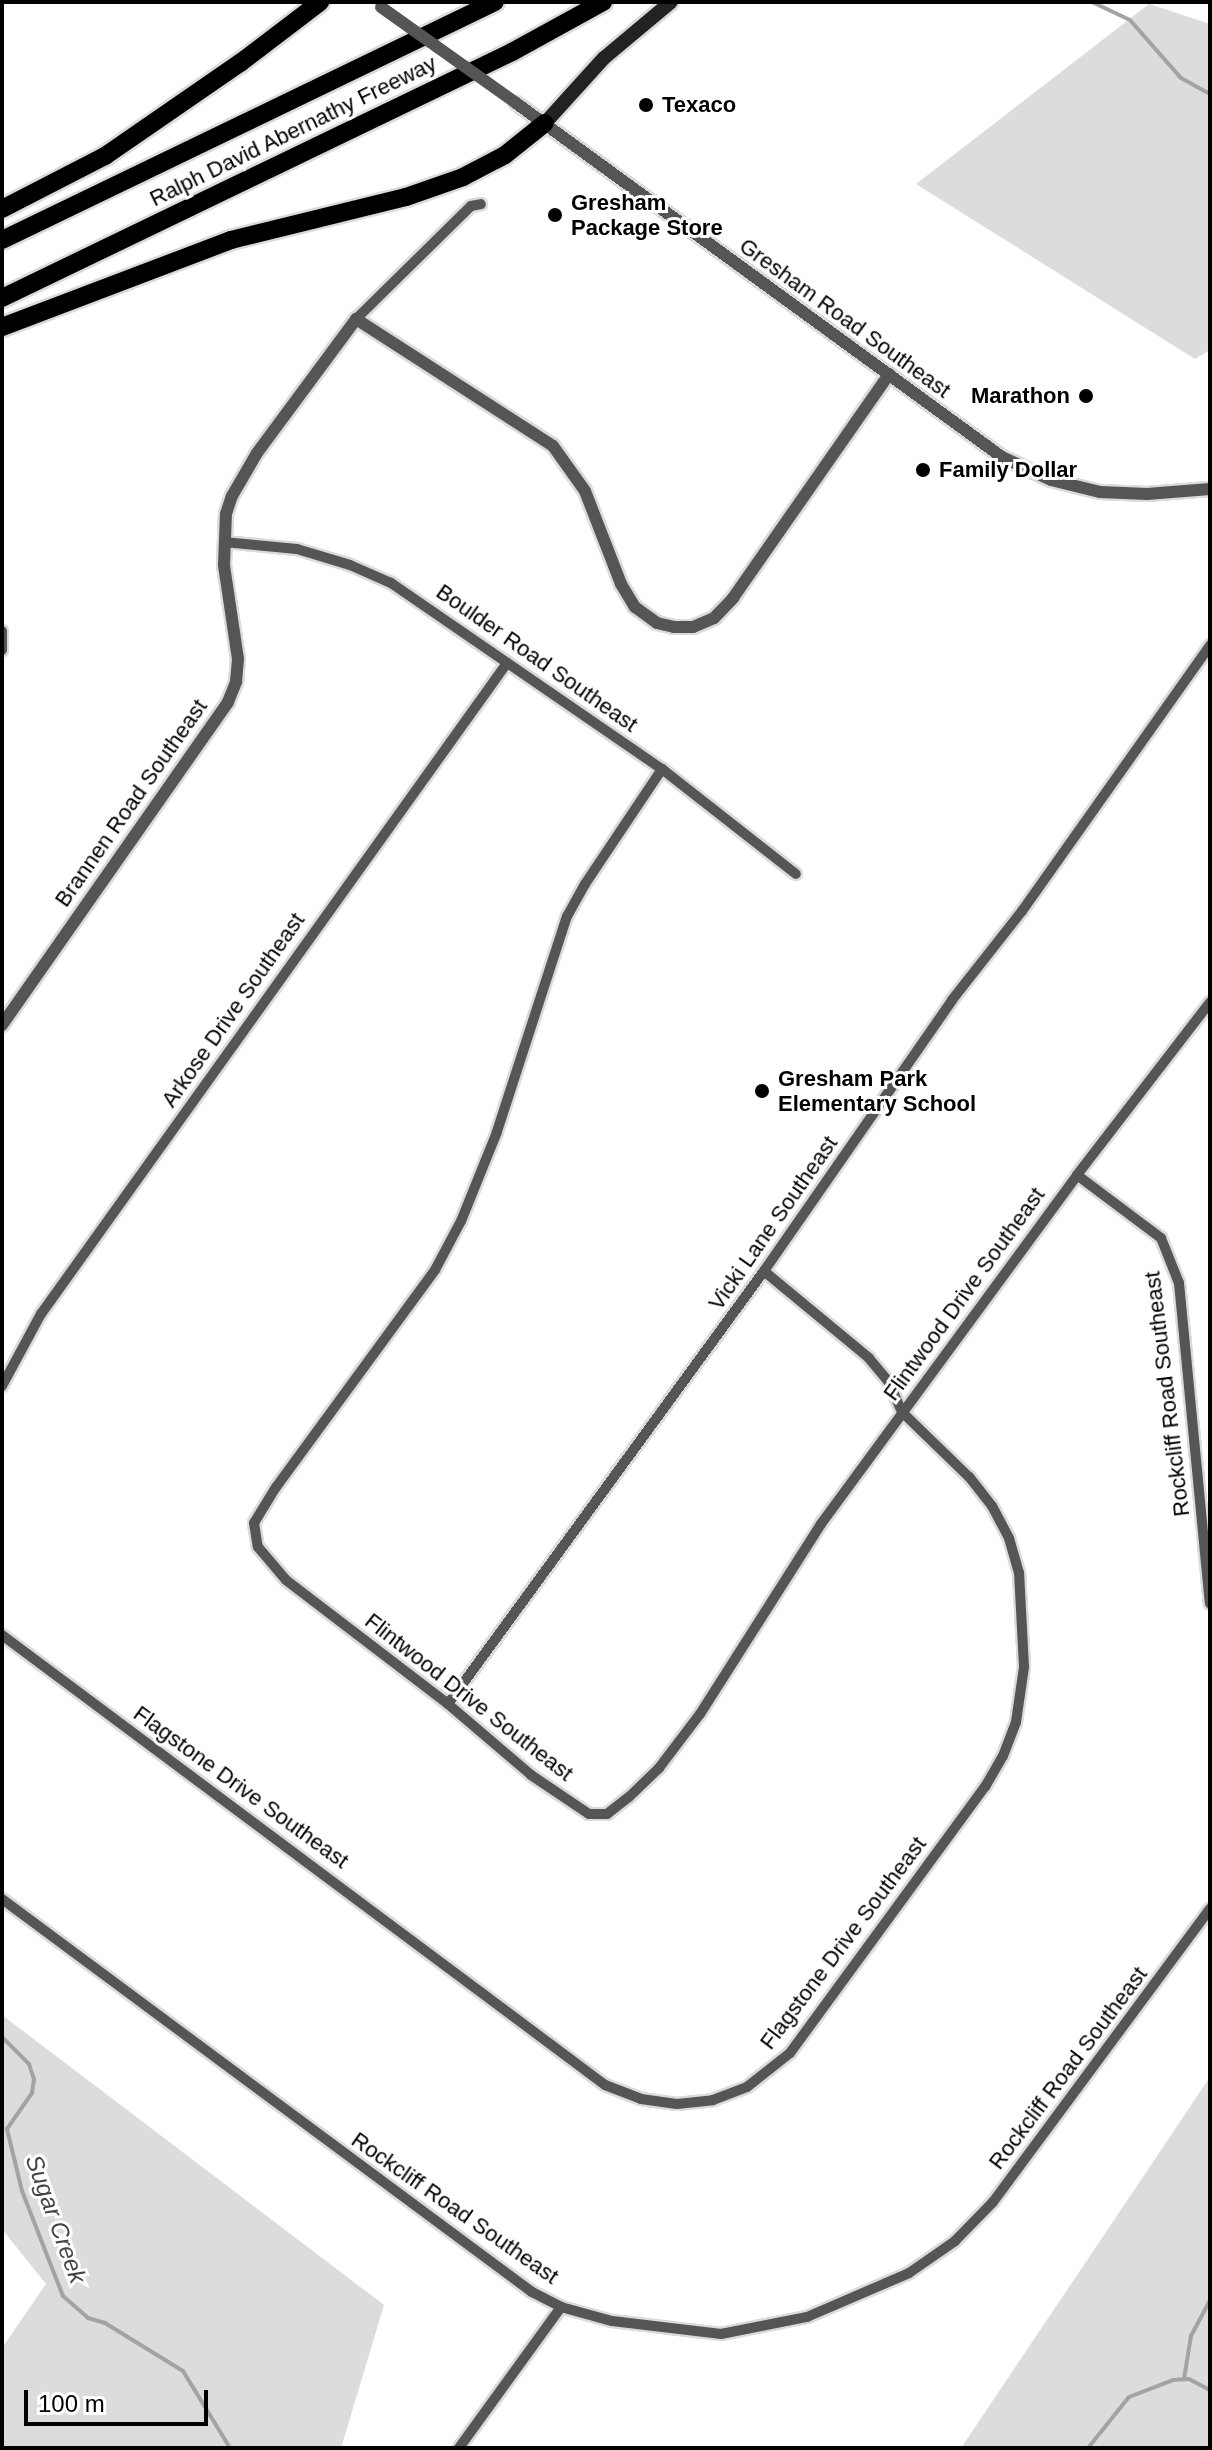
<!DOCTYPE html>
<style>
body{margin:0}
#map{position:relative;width:1212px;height:2450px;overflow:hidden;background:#fff;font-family:Helvetica,sans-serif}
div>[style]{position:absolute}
.green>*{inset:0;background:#dcdcdc}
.stream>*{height:4px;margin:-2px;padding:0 2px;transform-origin:2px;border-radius:2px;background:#a3a3a3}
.roads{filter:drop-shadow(2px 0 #dbdbdb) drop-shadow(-2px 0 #dbdbdb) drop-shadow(0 2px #dbdbdb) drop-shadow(0 -2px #dbdbdb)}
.minor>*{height:10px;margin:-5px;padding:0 5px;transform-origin:5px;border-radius:5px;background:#555}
.tertiary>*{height:12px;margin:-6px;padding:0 6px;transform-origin:6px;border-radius:6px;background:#555}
.secondary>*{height:14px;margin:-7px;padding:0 7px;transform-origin:7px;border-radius:7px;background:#222}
.motorway>*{height:18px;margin:-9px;padding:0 9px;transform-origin:9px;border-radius:9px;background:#000}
.tertiary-bridge>*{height:12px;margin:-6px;padding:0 6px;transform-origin:6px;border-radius:6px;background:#555}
.dots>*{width:22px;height:22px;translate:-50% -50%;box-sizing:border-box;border:4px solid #fff;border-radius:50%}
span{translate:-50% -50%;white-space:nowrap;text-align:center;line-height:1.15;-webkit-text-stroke:6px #fff;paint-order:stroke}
.poi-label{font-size:22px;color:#000;font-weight:700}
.left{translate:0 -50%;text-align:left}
.right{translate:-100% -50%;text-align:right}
.street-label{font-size:22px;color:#000}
.water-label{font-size:24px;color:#444;font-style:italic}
.frame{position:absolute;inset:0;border:4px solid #000;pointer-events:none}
.scale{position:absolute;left:24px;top:2390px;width:184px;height:36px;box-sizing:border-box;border:4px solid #000;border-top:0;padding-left:10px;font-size:24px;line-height:28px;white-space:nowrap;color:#000;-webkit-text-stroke:6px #fff;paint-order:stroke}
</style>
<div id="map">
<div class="green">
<i style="clip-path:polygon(1149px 4px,1210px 24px,1210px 350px,1195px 359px,916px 184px)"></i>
<i style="clip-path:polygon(2px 2015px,384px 2305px,341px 2448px,5px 2448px,2px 2442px,2px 2348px,46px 2284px,2px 2229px)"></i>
<i style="clip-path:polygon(1210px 2077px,1210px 2448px,961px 2448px)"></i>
</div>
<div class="stream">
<i style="left:1092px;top:2px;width:42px;rotate:25.3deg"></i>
<i style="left:1130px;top:20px;width:77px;rotate:48.7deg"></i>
<i style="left:1181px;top:78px;width:33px;rotate:29deg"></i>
<i style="left:2px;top:2037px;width:38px;rotate:45deg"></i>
<i style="left:29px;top:2064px;width:16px;rotate:72deg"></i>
<i style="left:34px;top:2079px;width:14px;rotate:98deg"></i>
<i style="left:32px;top:2093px;width:44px;rotate:124.8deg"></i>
<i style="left:7px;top:2129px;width:64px;rotate:76.4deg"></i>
<i style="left:22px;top:2191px;width:113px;rotate:68.7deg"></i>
<i style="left:63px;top:2296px;width:33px;rotate:41deg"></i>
<i style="left:88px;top:2318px;width:18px;rotate:16deg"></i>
<i style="left:105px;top:2323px;width:92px;rotate:31.6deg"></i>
<i style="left:183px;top:2371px;width:90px;rotate:58.6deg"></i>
<i style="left:1184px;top:2379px;width:44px;rotate:-80.8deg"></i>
<i style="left:1191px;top:2336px;width:40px;rotate:-62deg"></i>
<i style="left:1088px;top:2448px;width:65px;rotate:-51.2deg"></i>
<i style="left:1129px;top:2397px;width:47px;rotate:-21.1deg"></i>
<i style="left:1173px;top:2380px;width:16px;rotate:-4deg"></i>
<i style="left:1189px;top:2379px;width:24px;rotate:28deg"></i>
</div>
<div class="roads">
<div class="minor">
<i style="left:356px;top:319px;width:161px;rotate:-44.5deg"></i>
<i style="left:471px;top:206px;width:10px;rotate:-11deg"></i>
<i style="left:224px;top:542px;width:73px;rotate:5.5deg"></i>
<i style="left:297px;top:549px;width:55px;rotate:16.8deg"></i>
<i style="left:350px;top:565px;width:45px;rotate:23.7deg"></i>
<i style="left:391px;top:583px;width:329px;rotate:34.5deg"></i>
<i style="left:662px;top:769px;width:170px;rotate:38.1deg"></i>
<i style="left:2px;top:631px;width:19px;rotate:90deg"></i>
<i style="left:662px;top:769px;width:138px;rotate:123.8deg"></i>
<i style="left:585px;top:884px;width:37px;rotate:119deg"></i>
<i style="left:567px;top:916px;width:227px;rotate:108deg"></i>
<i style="left:497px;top:1132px;width:96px;rotate:112deg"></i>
<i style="left:461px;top:1221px;width:55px;rotate:118deg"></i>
<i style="left:435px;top:1270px;width:269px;rotate:126.2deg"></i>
<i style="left:276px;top:1487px;width:42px;rotate:121.4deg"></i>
<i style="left:254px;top:1523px;width:24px;rotate:81deg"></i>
<i style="left:258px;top:1547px;width:43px;rotate:49.7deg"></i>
<i style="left:286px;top:1580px;width:204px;rotate:37.4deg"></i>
<i style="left:448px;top:1704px;width:109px;rotate:40.5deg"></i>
<i style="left:531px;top:1775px;width:70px;rotate:33.9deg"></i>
<i style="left:589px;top:1814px;width:18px"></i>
<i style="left:607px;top:1814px;width:28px;rotate:-38deg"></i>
<i style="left:629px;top:1797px;width:42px;rotate:-44deg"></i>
<i style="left:659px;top:1768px;width:68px;rotate:-52.8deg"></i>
<i style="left:700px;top:1714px;width:225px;rotate:-57.5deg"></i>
<i style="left:821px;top:1524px;width:433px;rotate:-53.7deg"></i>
<i style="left:1077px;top:1175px;width:218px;rotate:-52.4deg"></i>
<i style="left:1077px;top:1175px;width:105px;rotate:36.9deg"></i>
<i style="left:1161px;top:1238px;width:48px;rotate:68.2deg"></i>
<i style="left:1179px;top:1283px;width:322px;rotate:84.5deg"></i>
<i style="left:2px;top:1386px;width:82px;rotate:-61.6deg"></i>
<i style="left:41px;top:1314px;width:801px;rotate:-54.4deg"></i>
<i style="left:2px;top:1635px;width:752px;rotate:36.73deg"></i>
<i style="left:605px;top:2085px;width:39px;rotate:21deg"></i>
<i style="left:641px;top:2099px;width:36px;rotate:8deg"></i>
<i style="left:677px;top:2104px;width:36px;rotate:-6deg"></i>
<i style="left:713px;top:2100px;width:36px;rotate:-21deg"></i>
<i style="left:747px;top:2087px;width:55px;rotate:-38.3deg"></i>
<i style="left:790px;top:2053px;width:330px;rotate:-53.8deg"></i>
<i style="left:985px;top:1787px;width:36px;rotate:-60deg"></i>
<i style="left:1003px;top:1756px;width:36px;rotate:-69deg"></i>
<i style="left:1016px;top:1722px;width:56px;rotate:-81.7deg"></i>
<i style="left:1024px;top:1667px;width:94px;rotate:-93deg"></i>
<i style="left:1019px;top:1573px;width:36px;rotate:-106deg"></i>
<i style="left:1009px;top:1538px;width:36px;rotate:-118deg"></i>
<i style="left:992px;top:1506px;width:37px;rotate:-128deg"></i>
<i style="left:969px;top:1477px;width:93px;rotate:-135.9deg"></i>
<i style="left:902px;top:1412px;width:34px;rotate:-114deg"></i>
<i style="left:888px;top:1381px;width:30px;rotate:-130deg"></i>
<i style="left:869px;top:1358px;width:136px;rotate:-140.4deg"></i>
<i style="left:448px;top:1704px;width:536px;rotate:-53.88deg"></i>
<i style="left:764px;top:1271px;width:330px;rotate:-55.2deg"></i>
<i style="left:952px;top:1000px;width:113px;rotate:-51.8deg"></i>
<i style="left:1022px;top:911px;width:326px;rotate:-54.7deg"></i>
<i style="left:2px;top:1899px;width:660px;rotate:36.56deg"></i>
<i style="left:532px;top:2292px;width:33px;rotate:27deg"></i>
<i style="left:561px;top:2307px;width:53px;rotate:15.4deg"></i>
<i style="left:612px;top:2321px;width:110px;rotate:6.8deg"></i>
<i style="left:721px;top:2334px;width:88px;rotate:-11.2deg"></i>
<i style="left:807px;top:2317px;width:111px;rotate:-23.3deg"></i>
<i style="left:909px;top:2273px;width:56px;rotate:-34.8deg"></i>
<i style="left:955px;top:2241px;width:54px;rotate:-45.7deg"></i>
<i style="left:993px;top:2202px;width:365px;rotate:-53.5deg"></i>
<i style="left:459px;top:2448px;width:174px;rotate:-54.1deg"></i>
</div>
<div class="tertiary">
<i style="left:516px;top:103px;width:601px;rotate:36.07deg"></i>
<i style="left:1002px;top:457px;width:54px;rotate:25.1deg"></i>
<i style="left:1051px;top:480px;width:50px;rotate:13.8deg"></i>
<i style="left:1100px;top:492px;width:47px;rotate:2.4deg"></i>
<i style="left:1147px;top:494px;width:63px;rotate:-4.5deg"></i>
<i style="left:2px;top:1025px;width:394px;rotate:-55deg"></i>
<i style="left:228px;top:702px;width:22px;rotate:-68deg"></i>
<i style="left:236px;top:682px;width:23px;rotate:-85deg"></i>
<i style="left:238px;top:659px;width:95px;rotate:-98.5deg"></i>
<i style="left:224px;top:565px;width:51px;rotate:-87.8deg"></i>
<i style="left:226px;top:514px;width:19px;rotate:-72deg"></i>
<i style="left:232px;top:496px;width:50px;rotate:-59.8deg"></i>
<i style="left:257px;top:453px;width:167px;rotate:-53.5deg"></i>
<i style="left:356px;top:319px;width:234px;rotate:32.8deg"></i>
<i style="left:553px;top:446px;width:55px;rotate:54.6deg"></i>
<i style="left:585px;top:491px;width:100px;rotate:68.8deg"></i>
<i style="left:621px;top:584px;width:27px;rotate:59deg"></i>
<i style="left:635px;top:607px;width:27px;rotate:36deg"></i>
<i style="left:657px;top:623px;width:17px;rotate:13deg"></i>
<i style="left:674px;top:627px;width:19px"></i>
<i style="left:693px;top:627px;width:23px;rotate:-23deg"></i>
<i style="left:714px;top:618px;width:28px;rotate:-46deg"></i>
<i style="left:733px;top:598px;width:273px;rotate:-55.1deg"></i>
</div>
<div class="secondary">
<i style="left:545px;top:123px;width:88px;rotate:-47.8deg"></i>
<i style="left:604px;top:58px;width:87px;rotate:-39.9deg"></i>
</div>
<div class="motorway">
<i style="left:2px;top:209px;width:116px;rotate:-27.2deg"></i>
<i style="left:105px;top:156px;width:164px;rotate:-34.6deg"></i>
<i style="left:240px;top:63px;width:101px;rotate:-37.3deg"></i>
<i style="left:2px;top:240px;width:547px;rotate:-25.77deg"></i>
<i style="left:2px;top:298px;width:566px;rotate:-25.75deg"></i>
<i style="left:512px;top:52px;width:104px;rotate:-28.8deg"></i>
<i style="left:2px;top:327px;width:245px;rotate:-20.8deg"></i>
<i style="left:231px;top:240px;width:180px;rotate:-13.8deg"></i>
<i style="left:406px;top:197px;width:60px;rotate:-19.3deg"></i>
<i style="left:463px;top:177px;width:47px;rotate:-27.6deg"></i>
<i style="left:505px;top:155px;width:51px;rotate:-38.7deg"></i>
</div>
</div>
<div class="tertiary-bridge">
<i style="left:381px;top:7px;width:166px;rotate:35.4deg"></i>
</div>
<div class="dots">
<i style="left:646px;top:105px;background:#000"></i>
<i style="left:555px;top:215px;background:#000"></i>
<i style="left:1086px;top:396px;background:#000"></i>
<i style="left:923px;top:470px;background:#000"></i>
<i style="left:762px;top:1091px;background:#000"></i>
</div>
<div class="poi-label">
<span class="left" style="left:662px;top:105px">Texaco</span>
<span class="left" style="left:571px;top:215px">Gresham<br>Package Store</span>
<span class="right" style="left:1070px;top:396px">Marathon</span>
<span class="left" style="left:939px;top:470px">Family Dollar</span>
<span class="left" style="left:778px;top:1091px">Gresham Park<br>Elementary School</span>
</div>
<div class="street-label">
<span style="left:293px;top:131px;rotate:-26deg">Ralph David Abernathy Freeway</span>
<span style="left:845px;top:318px;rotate:36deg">Gresham Road Southeast</span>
<span style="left:537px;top:658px;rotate:35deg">Boulder Road Southeast</span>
<span style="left:131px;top:803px;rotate:-55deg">Brannen Road Southeast</span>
<span style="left:233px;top:1010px;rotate:-55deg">Arkose Drive Southeast</span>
<span style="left:773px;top:1223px;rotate:-55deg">Vicki Lane Southeast</span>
<span style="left:964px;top:1294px;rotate:-54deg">Flintwood Drive Southeast</span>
<span style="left:1167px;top:1394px;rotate:-97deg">Rockcliff Road Southeast</span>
<span style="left:469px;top:1697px;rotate:38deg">Flintwood Drive Southeast</span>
<span style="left:241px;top:1787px;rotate:36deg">Flagstone Drive Southeast</span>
<span style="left:843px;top:1943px;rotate:-53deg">Flagstone Drive Southeast</span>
<span style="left:1068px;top:2068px;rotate:-53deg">Rockcliff Road Southeast</span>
<span style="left:455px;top:2208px;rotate:35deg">Rockcliff Road Southeast</span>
</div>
<div class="water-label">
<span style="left:56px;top:2219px;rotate:70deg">Sugar Creek</span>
</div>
<div class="frame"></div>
<div class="scale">100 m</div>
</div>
